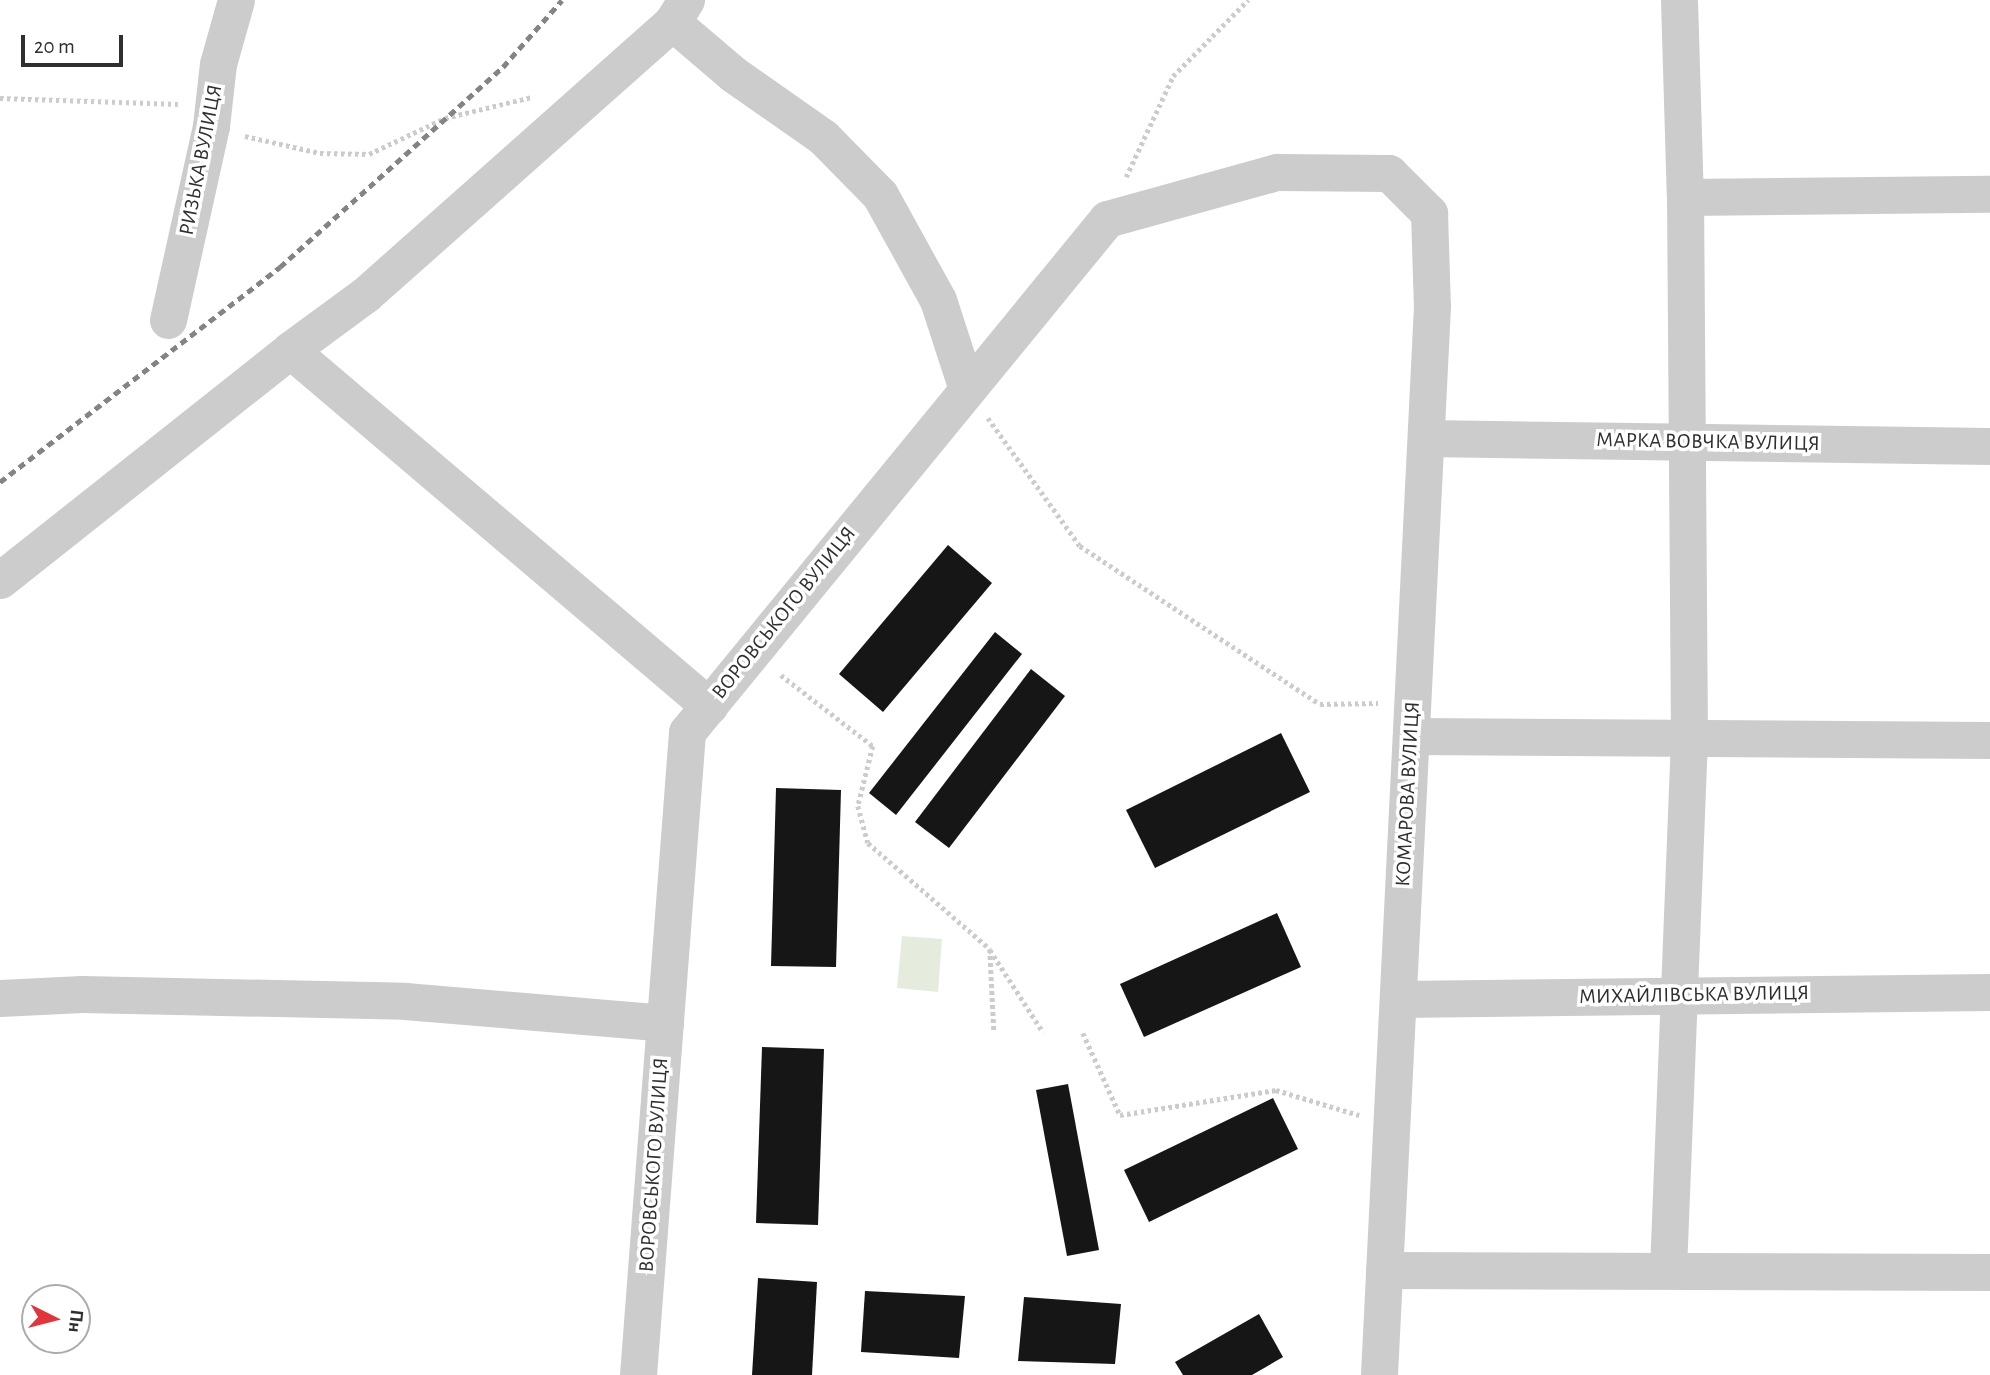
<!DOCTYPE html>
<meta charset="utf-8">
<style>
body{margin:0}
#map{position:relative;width:1990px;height:1375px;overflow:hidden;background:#fff;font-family:"Alegreya Sans",sans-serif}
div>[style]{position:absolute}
.green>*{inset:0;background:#e5ecdd}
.building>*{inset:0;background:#161616}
.path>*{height:4.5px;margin-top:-2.25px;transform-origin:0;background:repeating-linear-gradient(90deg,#ccc 0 3.5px,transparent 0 7px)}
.minor>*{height:37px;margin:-18.5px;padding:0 18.5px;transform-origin:18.5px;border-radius:18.5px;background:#ccc}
.rail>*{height:5px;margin-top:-2.5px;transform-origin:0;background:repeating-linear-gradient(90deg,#848484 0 7px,transparent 0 12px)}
span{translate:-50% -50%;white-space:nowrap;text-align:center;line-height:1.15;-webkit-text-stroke:7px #fff;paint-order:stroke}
.street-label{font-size:21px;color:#2f2f2f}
.north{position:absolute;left:21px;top:1284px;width:70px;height:70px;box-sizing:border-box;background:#fff;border:2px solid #acacac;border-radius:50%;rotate:96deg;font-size:19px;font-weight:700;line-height:28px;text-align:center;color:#2f2f2f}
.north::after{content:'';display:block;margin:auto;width:24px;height:32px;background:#e2353b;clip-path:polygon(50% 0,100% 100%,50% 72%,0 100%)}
.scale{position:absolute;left:21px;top:35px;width:102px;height:32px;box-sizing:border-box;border:4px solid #2f2f2f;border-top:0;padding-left:9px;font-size:21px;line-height:24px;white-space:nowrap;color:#2f2f2f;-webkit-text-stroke:5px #fff;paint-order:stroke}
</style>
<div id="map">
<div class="green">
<i style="clip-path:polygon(902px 936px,942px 939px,938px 992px,897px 988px)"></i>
</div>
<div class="building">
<i style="clip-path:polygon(948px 545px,992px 583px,883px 712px,839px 674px)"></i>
<i style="clip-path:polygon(995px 632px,1022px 654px,896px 815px,869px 793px)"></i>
<i style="clip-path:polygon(1031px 669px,1065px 696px,949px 848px,915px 822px)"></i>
<i style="clip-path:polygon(1281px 733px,1310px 792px,1155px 868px,1126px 810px)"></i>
<i style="clip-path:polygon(776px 788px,841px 790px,836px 967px,771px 966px)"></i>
<i style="clip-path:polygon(1277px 913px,1301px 967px,1144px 1037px,1120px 984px)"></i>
<i style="clip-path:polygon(762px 1047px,824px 1049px,818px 1225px,756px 1223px)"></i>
<i style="clip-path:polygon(1068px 1084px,1099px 1250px,1067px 1256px,1036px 1090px)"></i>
<i style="clip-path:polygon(1273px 1098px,1298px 1149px,1149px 1222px,1124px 1170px)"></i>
<i style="clip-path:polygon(758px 1278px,817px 1282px,812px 1375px,752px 1375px)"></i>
<i style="clip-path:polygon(865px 1291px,965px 1296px,959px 1358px,861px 1352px)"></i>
<i style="clip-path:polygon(1024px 1297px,1121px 1304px,1115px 1364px,1018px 1361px)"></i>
<i style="clip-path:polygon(1259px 1314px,1283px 1357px,1252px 1375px,1183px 1375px,1175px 1362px)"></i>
</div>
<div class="path">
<i style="left:0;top:98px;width:178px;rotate:1.9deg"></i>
<i style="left:245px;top:136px;width:77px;rotate:12.8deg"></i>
<i style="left:320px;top:153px;width:49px;rotate:1.2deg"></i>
<i style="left:369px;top:154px;width:84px;rotate:-25.3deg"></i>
<i style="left:445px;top:118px;width:89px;rotate:-13.6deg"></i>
<i style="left:1126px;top:177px;width:111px;rotate:-65deg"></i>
<i style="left:1173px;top:76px;width:107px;rotate:-45.4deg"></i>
<i style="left:988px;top:418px;width:158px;rotate:54.3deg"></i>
<i style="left:1080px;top:546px;width:287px;rotate:33.4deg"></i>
<i style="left:1320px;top:704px;width:58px;rotate:-1deg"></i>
<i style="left:781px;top:675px;width:116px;rotate:37.7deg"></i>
<i style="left:873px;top:746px;width:62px;rotate:104deg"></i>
<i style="left:858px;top:806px;width:38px;rotate:75deg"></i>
<i style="left:868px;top:843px;width:162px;rotate:41deg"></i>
<i style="left:990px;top:949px;width:82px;rotate:87.2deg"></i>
<i style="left:990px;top:950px;width:98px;rotate:57.1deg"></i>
<i style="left:1083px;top:1033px;width:90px;rotate:65.7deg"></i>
<i style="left:1120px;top:1115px;width:158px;rotate:-9.1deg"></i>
<i style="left:1276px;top:1090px;width:87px;rotate:16.8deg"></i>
</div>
<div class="minor">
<i style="left:686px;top:0;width:26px;rotate:122deg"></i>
<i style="left:672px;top:22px;width:80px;rotate:40.4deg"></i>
<i style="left:733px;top:74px;width:110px;rotate:35deg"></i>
<i style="left:823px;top:137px;width:81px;rotate:45.5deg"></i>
<i style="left:880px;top:195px;width:120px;rotate:61.1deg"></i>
<i style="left:938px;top:300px;width:94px;rotate:72deg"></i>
<i style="left:1679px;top:0;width:197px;rotate:88.3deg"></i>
<i style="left:1685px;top:197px;width:305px;rotate:-0.6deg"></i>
<i style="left:168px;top:320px;width:199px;rotate:-77.5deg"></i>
<i style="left:211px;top:126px;width:62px;rotate:-83.6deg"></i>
<i style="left:218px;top:64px;width:66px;rotate:-74.3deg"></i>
<i style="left:290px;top:350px;width:93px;rotate:-36.3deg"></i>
<i style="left:365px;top:295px;width:411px;rotate:-41.6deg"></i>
<i style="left:1426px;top:438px;width:564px;rotate:0.81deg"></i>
<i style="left:0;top:580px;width:370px;rotate:-38.4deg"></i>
<i style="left:290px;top:350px;width:550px;rotate:40.35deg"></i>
<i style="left:1411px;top:736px;width:579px;rotate:0.4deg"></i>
<i style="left:0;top:998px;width:82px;rotate:-2.8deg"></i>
<i style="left:82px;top:994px;width:323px;rotate:1.2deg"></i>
<i style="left:405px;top:1001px;width:261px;rotate:4.8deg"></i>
<i style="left:1398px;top:999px;width:592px;rotate:-0.68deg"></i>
<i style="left:1384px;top:1270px;width:606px;rotate:0.19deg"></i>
<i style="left:1668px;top:1270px;width:532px;rotate:-87.74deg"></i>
<i style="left:1689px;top:738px;width:541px;rotate:-90.42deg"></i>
<i style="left:638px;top:1375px;width:645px;rotate:-85.64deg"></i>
<i style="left:687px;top:732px;width:663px;rotate:-50.69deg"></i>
<i style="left:1107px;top:219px;width:176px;rotate:-15.5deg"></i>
<i style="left:1277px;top:172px;width:112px;rotate:0.5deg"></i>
<i style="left:1389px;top:173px;width:57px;rotate:45deg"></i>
<i style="left:1429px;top:213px;width:93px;rotate:88.2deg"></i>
<i style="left:1432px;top:306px;width:1070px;rotate:92.84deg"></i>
</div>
<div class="rail">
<i style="left:0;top:482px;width:353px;rotate:-37.5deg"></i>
<i style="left:280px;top:267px;width:300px;rotate:-41.9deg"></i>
<i style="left:503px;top:67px;width:89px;rotate:-48.6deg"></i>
</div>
<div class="street-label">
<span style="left:201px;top:160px;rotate:-79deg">РИЗЬКА ВУЛИЦЯ</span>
<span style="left:1708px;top:442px;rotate:1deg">МАРКА ВОВЧКА ВУЛИЦЯ</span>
<span style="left:784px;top:613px;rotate:-51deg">ВОРОВСЬКОГО ВУЛИЦЯ</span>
<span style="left:1408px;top:794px;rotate:-87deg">КОМАРОВА ВУЛИЦЯ</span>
<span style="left:1694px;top:995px;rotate:-1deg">МИХАЙЛІВСЬКА ВУЛИЦЯ</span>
<span style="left:654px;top:1165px;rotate:-86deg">ВОРОВСЬКОГО ВУЛИЦЯ</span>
</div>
<div class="north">Пн</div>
<div class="scale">20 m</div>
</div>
